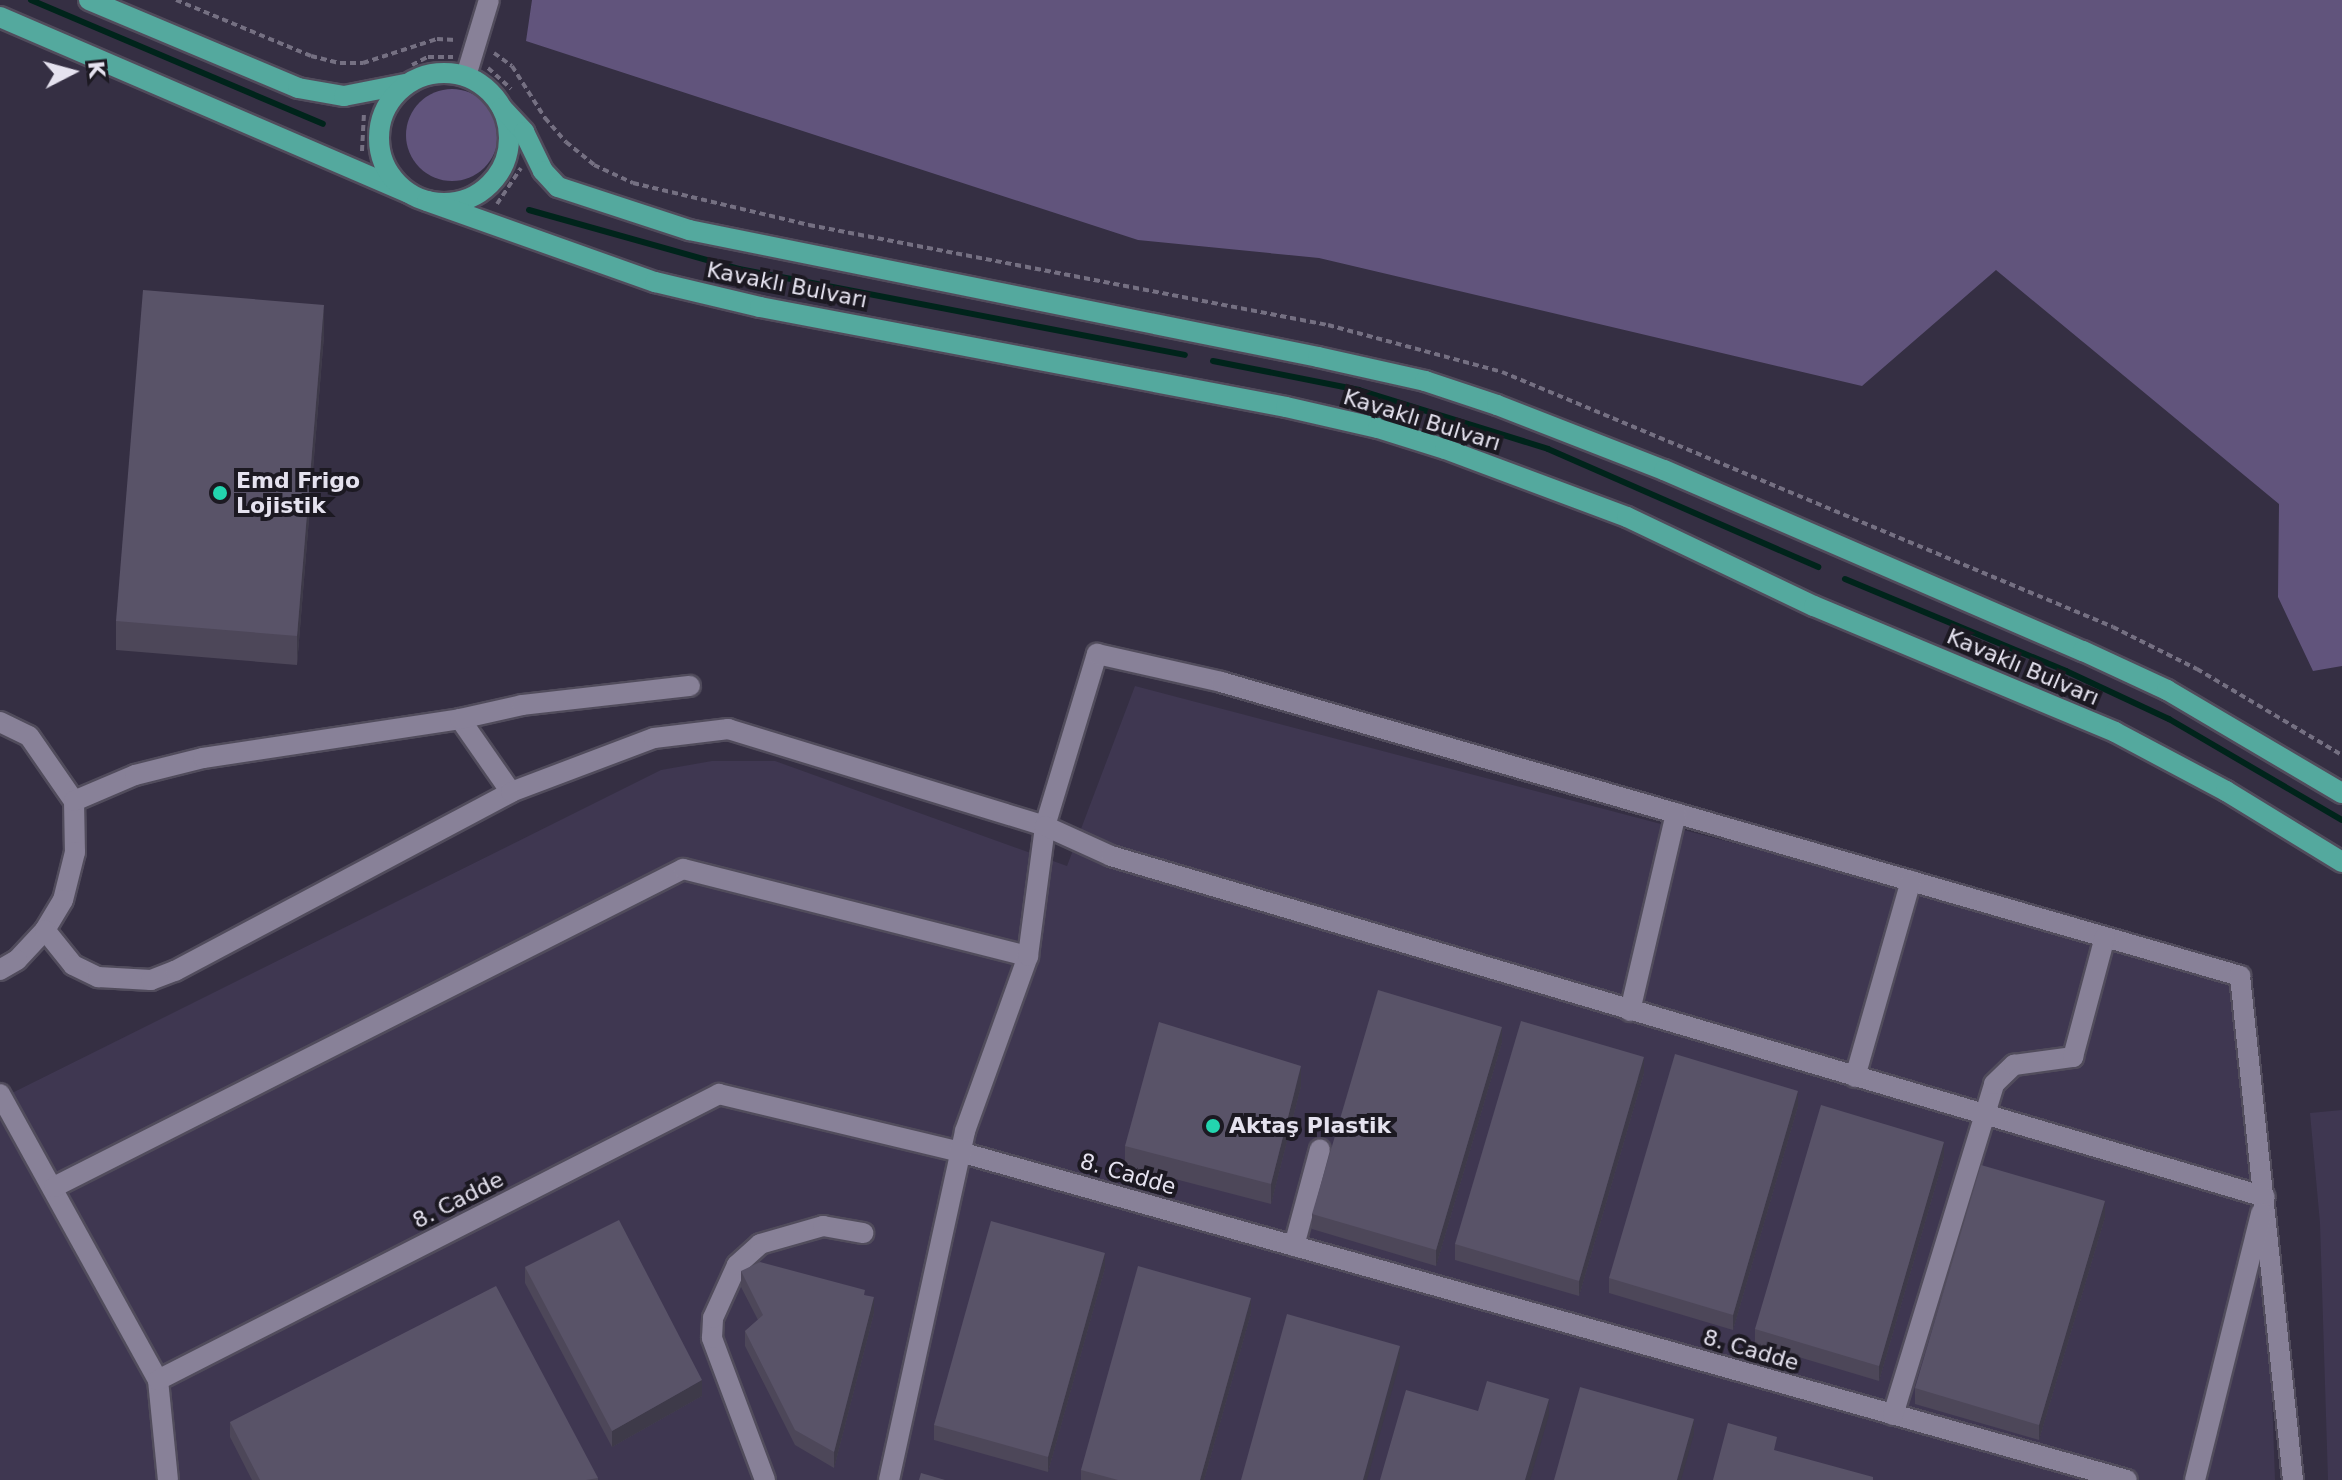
<!DOCTYPE html>
<meta charset="utf-8">
<style>
body{margin:0}
#map{position:relative;width:2342px;height:1480px;overflow:hidden;background:#352f43;font-family:"DejaVu Sans",sans-serif}
div>[style]{position:absolute}
.built>*{inset:0;background:#3f3751}
.green>*{inset:0;background:#61547c}
.round{border-radius:50%}
.stream>*{height:6px;margin:-3px;padding:0 3px;transform-origin:3px;border-radius:3px;background:#00241b}
.path>*{height:4px;margin-top:-2px;transform-origin:0;background:repeating-linear-gradient(90deg,#757082 0 6px,transparent 0 10px)}
.roads{filter:drop-shadow(2px 0 #514c5c) drop-shadow(-2px 0 #514c5c) drop-shadow(0 2px #514c5c) drop-shadow(0 -2px #514c5c)}
.minor>*{height:20px;margin:-10px;padding:0 10px;transform-origin:10px;border-radius:10px;background:#888198}
.major>*{height:20px;margin:-10px;padding:0 10px;transform-origin:10px;border-radius:10px;background:#54a99e}
.major>.ring{margin:-10px;padding:0;box-sizing:content-box;background:none;border:20px solid #54a99e;border-radius:50%}
.wall>*{inset:0;background:#4d4759}
.shaded-wall>*{inset:0;background:#3e3a49}
.building>*{inset:0;background:#595368}
.dots>*{width:22px;height:22px;translate:-50% -50%;box-sizing:border-box;border:4px solid #1c1922;border-radius:50%}
span{translate:-50% -50%;white-space:nowrap;text-align:center;line-height:1.15;-webkit-text-stroke:8px #1c1922;paint-order:stroke}
.street-label{font-size:22px;color:#e5e2ef}
.poi-label{font-size:22px;color:#e5e2ef;font-weight:700}
.left{translate:0 -50%;text-align:left}
.north{position:absolute;left:32px;top:32px;width:80px;height:80px;-webkit-text-stroke:6px #1c1922;paint-order:stroke;rotate:84deg;font-size:22px;font-weight:700;line-height:32px;text-align:center;color:#e5e2ef}
.north::after{content:'';display:block;margin:auto;width:28px;height:36px;background:#e5e2ef;clip-path:polygon(50% 0,100% 100%,50% 72%,0 100%)}
</style>
<div id="map">
<div class="built">
<i style="clip-path:polygon(1135px 686px,2240px 976px,2265px 1197px,2275px 1480px,0 1480px,0 1099px,661px 770px,712px 761px,775px 761px,1067px 866px)"></i>
<i style="clip-path:polygon(2342px 1110px,2342px 1480px,2328px 1480px,2320px 1223px,2310px 1113px)"></i>
</div>
<div class="green">
<i style="clip-path:polygon(532px 0,2342px 0,2342px 666px,2313px 671px,2278px 597px,2279px 504px,1996px 270px,1862px 386px,1319px 258px,1138px 240px,526px 41px)"></i>
<i class="round" style="left:406px;top:89px;width:92px;height:92px"></i>
</div>
<div class="stream">
<i style="left:31px;top:0;width:317px;rotate:23deg"></i>
<i style="left:529px;top:210px;width:218px;rotate:15.7deg"></i>
<i style="left:739px;top:269px;width:454px;rotate:10.9deg"></i>
<i style="left:1213px;top:361px;width:149px;rotate:11.2deg"></i>
<i style="left:1359px;top:390px;width:198px;rotate:17.3deg"></i>
<i style="left:1548px;top:449px;width:295px;rotate:23.6deg"></i>
<i style="left:1845px;top:579px;width:239px;rotate:22.6deg"></i>
<i style="left:2066px;top:671px;width:114px;rotate:25deg"></i>
<i style="left:2169px;top:719px;width:200px;rotate:30.3deg"></i>
</div>
<div class="path">
<i style="left:176px;top:0;width:146px;rotate:22.5deg"></i>
<i style="left:311px;top:56px;width:30px;rotate:14deg"></i>
<i style="left:340px;top:63px;width:23px"></i>
<i style="left:363px;top:63px;width:78px;rotate:-18deg"></i>
<i style="left:437px;top:39px;width:19px;rotate:3deg"></i>
<i style="left:494px;top:53px;width:22px;rotate:36deg"></i>
<i style="left:512px;top:66px;width:62px;rotate:57.6deg"></i>
<i style="left:545px;top:118px;width:32px;rotate:49deg"></i>
<i style="left:566px;top:142px;width:36px;rotate:39deg"></i>
<i style="left:594px;top:165px;width:43px;rotate:24.8deg"></i>
<i style="left:633px;top:183px;width:181px;rotate:13.4deg"></i>
<i style="left:809px;top:225px;width:529px;rotate:10.91deg"></i>
<i style="left:1328px;top:325px;width:180px;rotate:15.1deg"></i>
<i style="left:1502px;top:372px;width:662px;rotate:22.65deg"></i>
<i style="left:2113px;top:627px;width:94px;rotate:26.6deg"></i>
<i style="left:2197px;top:669px;width:169px;rotate:30.7deg"></i>
<i style="left:412px;top:65px;width:18px;rotate:-27deg"></i>
<i style="left:428px;top:57px;width:25px"></i>
<i style="left:488px;top:68px;width:31px;rotate:42deg"></i>
<i style="left:362px;top:151px;width:39px;rotate:-87deg"></i>
<i style="left:497px;top:204px;width:43px;rotate:-56.3deg"></i>
</div>
<div class="roads">
<div class="minor">
<i style="left:466px;top:76px;width:79px;rotate:-73.2deg"></i>
<i style="left:460px;top:719px;width:89px;rotate:55.1deg"></i>
<i style="left:0;top:722px;width:32px;rotate:26deg"></i>
<i style="left:29px;top:736px;width:79px;rotate:55.3deg"></i>
<i style="left:74px;top:801px;width:51px;rotate:88.9deg"></i>
<i style="left:75px;top:852px;width:49px;rotate:104deg"></i>
<i style="left:63px;top:900px;width:35px;rotate:121deg"></i>
<i style="left:45px;top:930px;width:41px;rotate:133deg"></i>
<i style="left:17px;top:960px;width:20px;rotate:150deg"></i>
<i style="left:74px;top:801px;width:66px;rotate:-23.1deg"></i>
<i style="left:135px;top:775px;width:70px;rotate:-14deg"></i>
<i style="left:203px;top:758px;width:260px;rotate:-8.6deg"></i>
<i style="left:460px;top:719px;width:64px;rotate:-12.7deg"></i>
<i style="left:522px;top:705px;width:169px;rotate:-6.5deg"></i>
<i style="left:45px;top:930px;width:45px;rotate:51.3deg"></i>
<i style="left:73px;top:965px;width:28px;rotate:26deg"></i>
<i style="left:98px;top:977px;width:53px;rotate:3.2deg"></i>
<i style="left:151px;top:980px;width:26px;rotate:-21deg"></i>
<i style="left:175px;top:971px;width:381px;rotate:-28deg"></i>
<i style="left:511px;top:792px;width:153px;rotate:-20.7deg"></i>
<i style="left:654px;top:738px;width:75px;rotate:-6.9deg"></i>
<i style="left:728px;top:729px;width:332px;rotate:17deg"></i>
<i style="left:1045px;top:826px;width:180px;rotate:-73.2deg"></i>
<i style="left:1097px;top:654px;width:127px;rotate:12.7deg"></i>
<i style="left:1221px;top:682px;width:1061px;rotate:16.09deg"></i>
<i style="left:2240px;top:976px;width:507px;rotate:84deg"></i>
<i style="left:1630px;top:1011px;width:203px;rotate:-76.9deg"></i>
<i style="left:1855px;top:1077px;width:204px;rotate:-74.1deg"></i>
<i style="left:0;top:1094px;width:327px;rotate:61.1deg"></i>
<i style="left:158px;top:1380px;width:100px;rotate:84.3deg"></i>
<i style="left:54px;top:1187px;width:705px;rotate:-26.82deg"></i>
<i style="left:683px;top:869px;width:356px;rotate:14.2deg"></i>
<i style="left:1294px;top:1246px;width:100px;rotate:-75deg"></i>
<i style="left:158px;top:1380px;width:630px;rotate:-27.01deg"></i>
<i style="left:719px;top:1094px;width:248px;rotate:13.5deg"></i>
<i style="left:960px;top:1152px;width:1212px;rotate:15.7deg"></i>
<i style="left:1893px;top:1415px;width:346px;rotate:-73deg"></i>
<i style="left:1994px;top:1084px;width:28px;rotate:-44deg"></i>
<i style="left:2014px;top:1065px;width:60px;rotate:-7.7deg"></i>
<i style="left:2073px;top:1057px;width:124px;rotate:-75.1deg"></i>
<i style="left:765px;top:1480px;width:152px;rotate:-110.5deg"></i>
<i style="left:712px;top:1338px;width:20px;rotate:-87deg"></i>
<i style="left:713px;top:1318px;width:58px;rotate:-65.6deg"></i>
<i style="left:737px;top:1265px;width:31px;rotate:-42deg"></i>
<i style="left:760px;top:1244px;width:66px;rotate:-15.9deg"></i>
<i style="left:823px;top:1226px;width:41px;rotate:9.9deg"></i>
<i style="left:889px;top:1480px;width:357px;rotate:-77.7deg"></i>
<i style="left:965px;top:1131px;width:186px;rotate:-70.2deg"></i>
<i style="left:1028px;top:956px;width:131px;rotate:-82.5deg"></i>
<i style="left:1045px;top:826px;width:72px;rotate:24.4deg"></i>
<i style="left:1111px;top:856px;width:1203px;rotate:16.46deg"></i>
<i style="left:2195px;top:1480px;width:275px;rotate:-76.1deg"></i>
</div>
<div class="major">
<i style="left:89px;top:0;width:227px;rotate:22.8deg"></i>
<i style="left:298px;top:88px;width:47px;rotate:9.9deg"></i>
<i style="left:344px;top:96px;width:62px;rotate:-11.1deg"></i>
<i style="left:0;top:17px;width:444px;rotate:23.3deg"></i>
<i class="ring" style="left:379px;top:73px;width:110px;height:110px"></i>
<i style="left:502px;top:108px;width:33px;rotate:47deg"></i>
<i style="left:524px;top:132px;width:43px;rotate:64deg"></i>
<i style="left:543px;top:171px;width:22px;rotate:47deg"></i>
<i style="left:558px;top:187px;width:138px;rotate:18.2deg"></i>
<i style="left:689px;top:230px;width:642px;rotate:11.41deg"></i>
<i style="left:1318px;top:357px;width:110px;rotate:12.6deg"></i>
<i style="left:1425px;top:381px;width:76px;rotate:18.4deg"></i>
<i style="left:1497px;top:405px;width:179px;rotate:21.3deg"></i>
<i style="left:1664px;top:470px;width:456px;rotate:23.4deg"></i>
<i style="left:2083px;top:651px;width:93px;rotate:24.9deg"></i>
<i style="left:2167px;top:690px;width:203px;rotate:30.5deg"></i>
<i style="left:427px;top:201px;width:242px;rotate:19.6deg"></i>
<i style="left:655px;top:282px;width:108px;rotate:13.4deg"></i>
<i style="left:760px;top:307px;width:535px;rotate:10.76deg"></i>
<i style="left:1286px;top:407px;width:94px;rotate:12.9deg"></i>
<i style="left:1378px;top:428px;width:70px;rotate:17.4deg"></i>
<i style="left:1445px;top:449px;width:194px;rotate:20.5deg"></i>
<i style="left:1627px;top:517px;width:207px;rotate:25.5deg"></i>
<i style="left:1814px;top:606px;width:326px;rotate:22.7deg"></i>
<i style="left:2115px;top:732px;width:126px;rotate:28deg"></i>
<i style="left:2226px;top:791px;width:136px;rotate:31.5deg"></i>
</div>
</div>
<div class="wall">
<i style="clip-path:polygon(324px 335px,297px 665px,116px 650px,116px 621px)"></i>
<i style="clip-path:polygon(1502px 1042px,1436px 1266px,1312px 1229px,1312px 1214px)"></i>
<i style="clip-path:polygon(1644px 1073px,1579px 1296px,1455px 1260px,1455px 1244px)"></i>
<i style="clip-path:polygon(1301px 1086px,1271px 1204px,1125px 1166px,1125px 1146px)"></i>
<i style="clip-path:polygon(1798px 1106px,1733px 1330px,1609px 1293px,1609px 1278px)"></i>
<i style="clip-path:polygon(1944px 1157px,1879px 1381px,1755px 1344px,1755px 1329px)"></i>
<i style="clip-path:polygon(2105px 1217px,2039px 1440px,1915px 1404px,1915px 1388px)"></i>
<i style="clip-path:polygon(525px 1267px,702px 1396px,612px 1447px,525px 1283px)"></i>
<i style="clip-path:polygon(1105px 1268px,1048px 1472px,934px 1440px,934px 1425px)"></i>
<i style="clip-path:polygon(741px 1271px,865px 1295px,874px 1313px,834px 1468px,795px 1445px,745px 1346px,745px 1331px,758px 1320px,741px 1287px)"></i>
<i style="clip-path:polygon(1251px 1313px,1204px 1480px,1081px 1480px,1081px 1470px)"></i>
<i style="clip-path:polygon(230px 1422px,598px 1478px,598px 1480px,252px 1480px,230px 1437px)"></i>
</div>
<div class="shaded-wall">
<i style="clip-path:polygon(324px 305px,324px 335px,297px 665px,297px 636px)"></i>
<i style="clip-path:polygon(1502px 1027px,1502px 1042px,1436px 1266px,1436px 1250px)"></i>
<i style="clip-path:polygon(1644px 1057px,1644px 1073px,1579px 1296px,1579px 1281px)"></i>
<i style="clip-path:polygon(1301px 1066px,1301px 1086px,1271px 1204px,1271px 1184px)"></i>
<i style="clip-path:polygon(1798px 1091px,1798px 1106px,1733px 1330px,1733px 1315px)"></i>
<i style="clip-path:polygon(1944px 1142px,1944px 1157px,1879px 1381px,1879px 1366px)"></i>
<i style="clip-path:polygon(2105px 1201px,2105px 1217px,2039px 1440px,2039px 1425px)"></i>
<i style="clip-path:polygon(1105px 1253px,1105px 1268px,1048px 1472px,1048px 1457px)"></i>
<i style="clip-path:polygon(874px 1297px,874px 1313px,834px 1468px,834px 1452px)"></i>
<i style="clip-path:polygon(1251px 1298px,1251px 1313px,1204px 1480px,1200px 1480px)"></i>
<i style="clip-path:polygon(1400px 1346px,1400px 1362px,1367px 1480px,1363px 1480px)"></i>
<i style="clip-path:polygon(702px 1380px,702px 1396px,612px 1447px,612px 1431px)"></i>
<i style="clip-path:polygon(1549px 1399px,1549px 1415px,1530px 1480px,1525px 1480px)"></i>
<i style="clip-path:polygon(1694px 1419px,1694px 1434px,1681px 1480px,1677px 1480px)"></i>
</div>
<div class="building">
<i style="clip-path:polygon(143px 290px,324px 305px,297px 636px,116px 621px)"></i>
<i style="clip-path:polygon(1378px 990px,1502px 1027px,1436px 1250px,1312px 1214px)"></i>
<i style="clip-path:polygon(1521px 1021px,1644px 1057px,1579px 1281px,1455px 1244px)"></i>
<i style="clip-path:polygon(1159px 1022px,1301px 1066px,1271px 1184px,1125px 1146px)"></i>
<i style="clip-path:polygon(1675px 1054px,1798px 1091px,1733px 1315px,1609px 1278px)"></i>
<i style="clip-path:polygon(1821px 1105px,1944px 1142px,1879px 1366px,1755px 1329px)"></i>
<i style="clip-path:polygon(1981px 1165px,2105px 1201px,2039px 1425px,1915px 1388px)"></i>
<i style="clip-path:polygon(619px 1220px,702px 1380px,612px 1431px,525px 1267px)"></i>
<i style="clip-path:polygon(991px 1221px,1105px 1253px,1048px 1457px,934px 1425px)"></i>
<i style="clip-path:polygon(760px 1262px,865px 1290px,864px 1295px,874px 1297px,834px 1452px,795px 1430px,745px 1331px,763px 1315px,741px 1271px)"></i>
<i style="clip-path:polygon(1138px 1266px,1251px 1298px,1200px 1480px,1118px 1480px,1081px 1470px)"></i>
<i style="clip-path:polygon(496px 1286px,598px 1478px,586px 1480px,260px 1480px,230px 1422px)"></i>
<i style="clip-path:polygon(1287px 1314px,1400px 1346px,1363px 1480px,1241px 1480px)"></i>
<i style="clip-path:polygon(1487px 1381px,1549px 1399px,1525px 1480px,1380px 1480px,1406px 1390px,1478px 1411px)"></i>
<i style="clip-path:polygon(1580px 1387px,1694px 1419px,1677px 1480px,1554px 1480px)"></i>
<i style="clip-path:polygon(1728px 1423px,1777px 1437px,1774px 1450px,1873px 1477px,1873px 1480px,1713px 1480px)"></i>
<i style="clip-path:polygon(921px 1473px,945px 1480px,919px 1480px)"></i>
</div>
<div class="dots">
<i style="left:220px;top:493px;background:#23d5af"></i>
<i style="left:1213px;top:1126px;background:#23d5af"></i>
</div>
<div class="street-label">
<span style="left:787px;top:285px;rotate:11deg">Kavaklı Bulvarı</span>
<span style="left:1422px;top:420px;rotate:17deg">Kavaklı Bulvarı</span>
<span style="left:2023px;top:667px;rotate:23deg">Kavaklı Bulvarı</span>
<span style="left:1128px;top:1174px;rotate:16deg">8. Cadde</span>
<span style="left:458px;top:1200px;rotate:-27deg">8. Cadde</span>
<span style="left:1751px;top:1350px;rotate:16deg">8. Cadde</span>
</div>
<div class="poi-label">
<span class="left" style="left:236px;top:493px">Emd Frigo<br>Lojistik</span>
<span class="left" style="left:1229px;top:1126px">Aktaş Plastik</span>
</div>
<div class="north">K</div>
</div>
